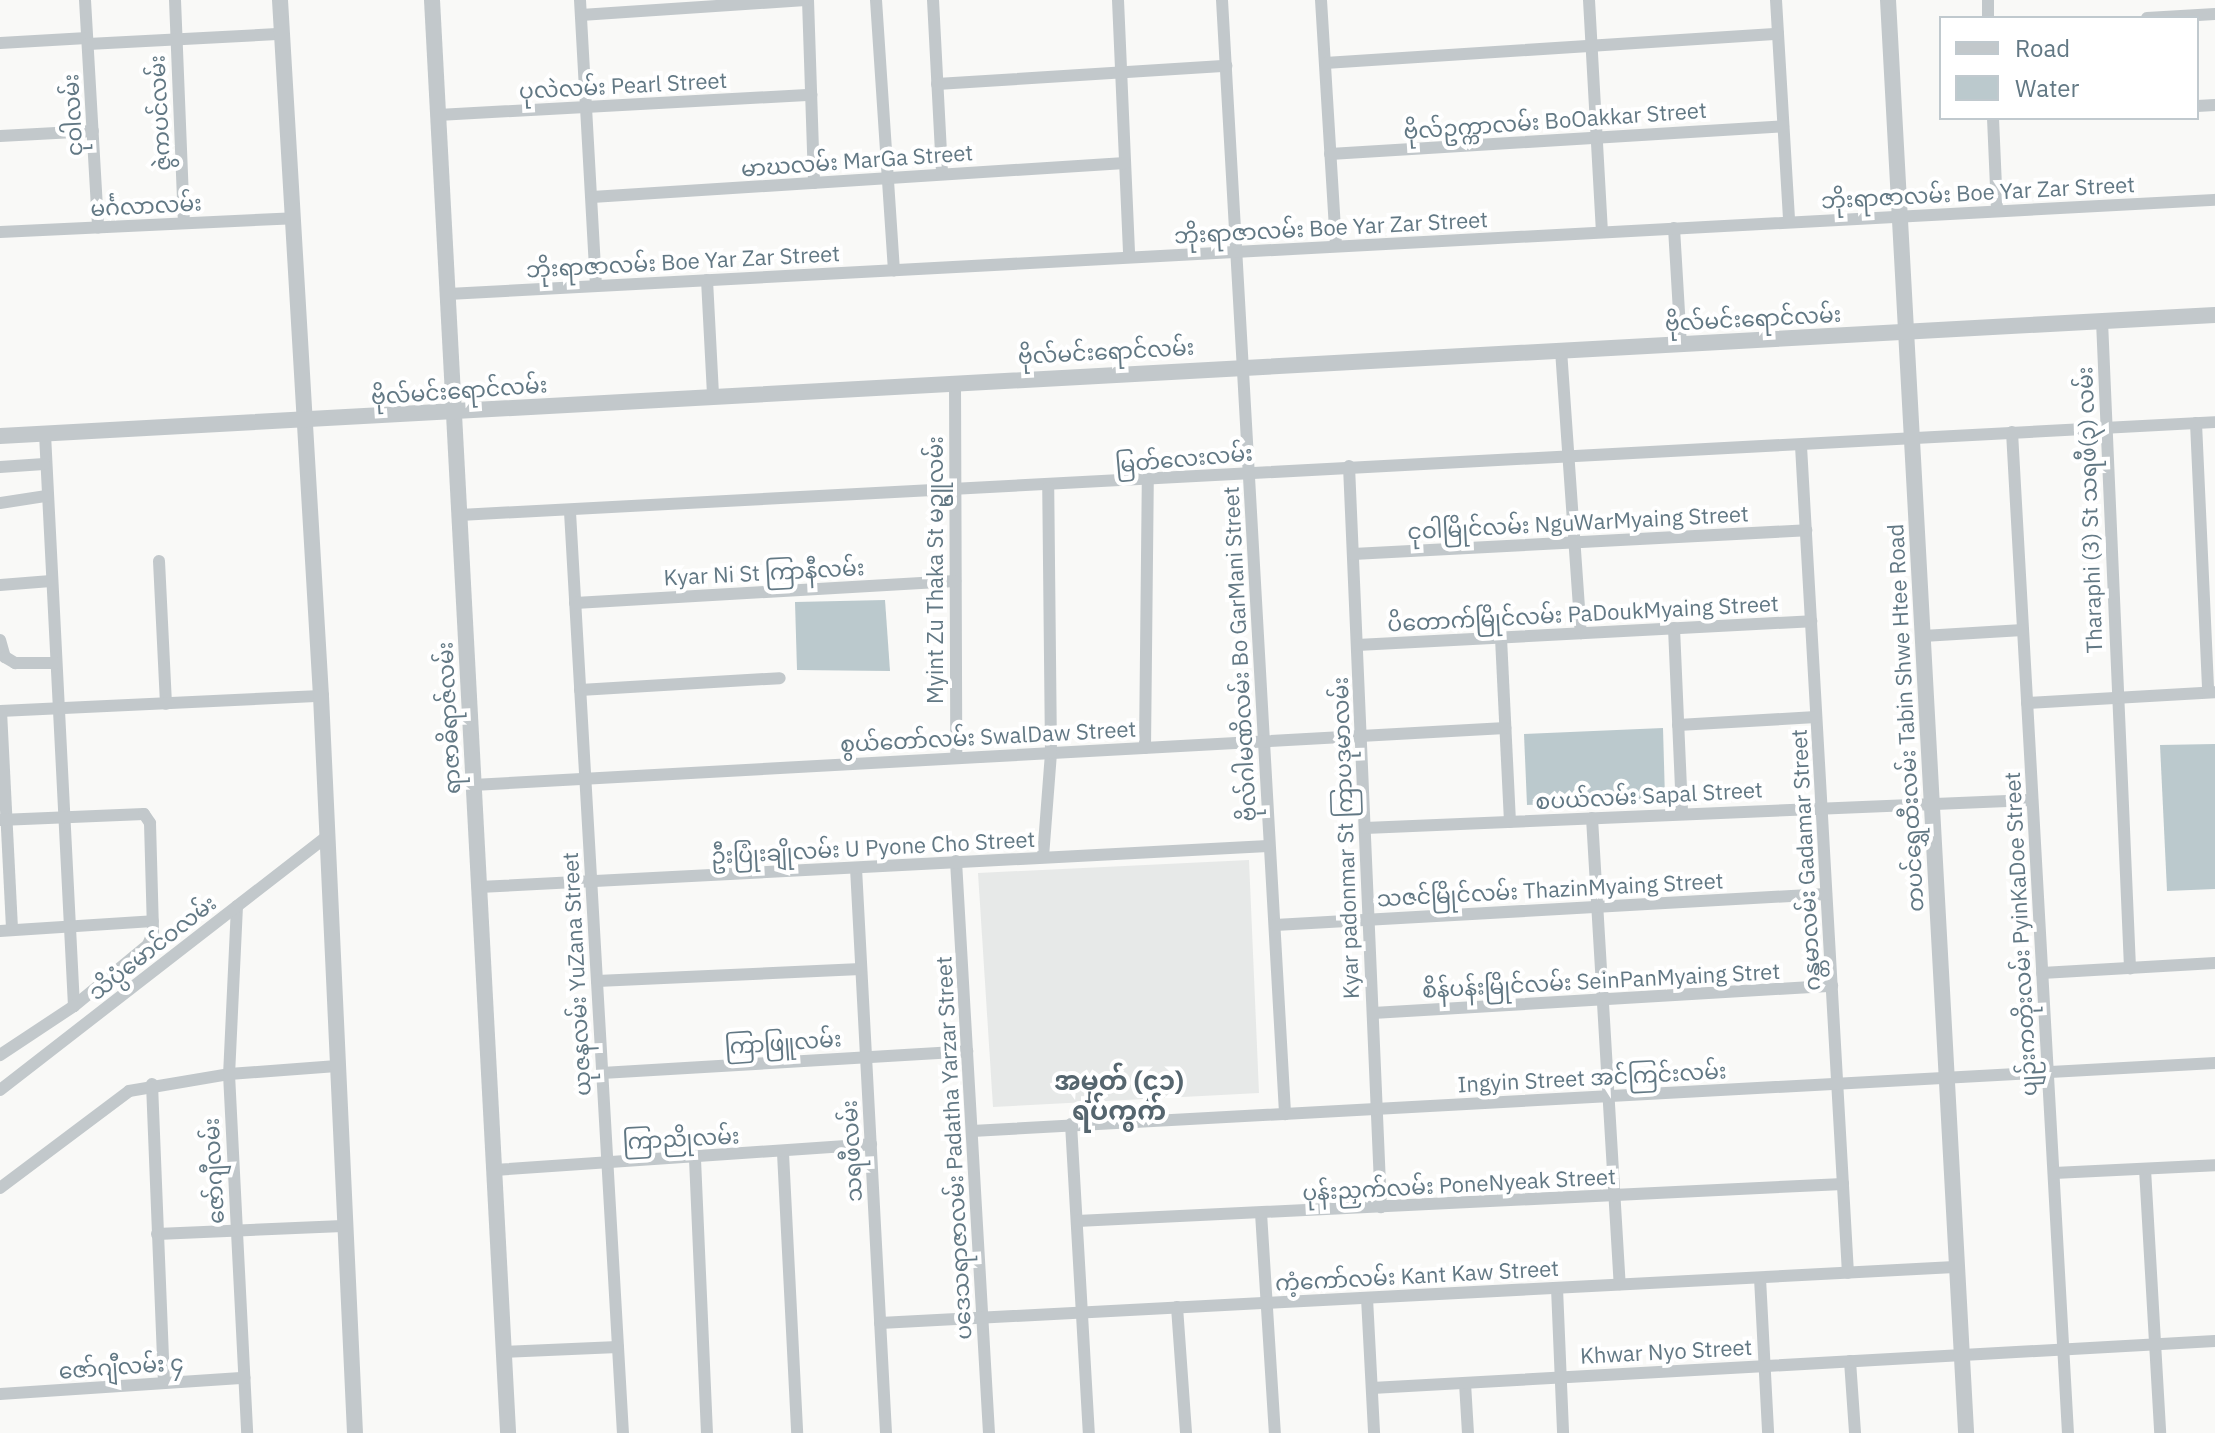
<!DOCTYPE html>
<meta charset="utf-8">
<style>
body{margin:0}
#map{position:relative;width:2215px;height:1433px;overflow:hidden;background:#f9f9f7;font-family:"IBM Plex Sans","Noto Sans Myanmar",sans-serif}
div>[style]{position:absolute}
.built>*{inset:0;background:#e7e9e8}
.water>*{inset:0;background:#bbc9cd}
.minor>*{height:12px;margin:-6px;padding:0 6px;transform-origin:6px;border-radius:6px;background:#c2c8cb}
.tertiary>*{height:16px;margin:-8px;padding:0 8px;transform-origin:8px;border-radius:8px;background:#c2c8cb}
span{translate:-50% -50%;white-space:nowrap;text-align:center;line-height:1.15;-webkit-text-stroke:8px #fff;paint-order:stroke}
.street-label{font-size:22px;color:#627884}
.quarter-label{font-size:26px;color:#55656e;font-weight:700}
.legend{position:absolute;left:1939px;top:16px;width:260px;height:104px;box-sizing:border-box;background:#fff;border:2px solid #c0c9ce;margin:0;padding:10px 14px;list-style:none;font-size:24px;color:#627884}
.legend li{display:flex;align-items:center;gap:16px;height:40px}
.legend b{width:40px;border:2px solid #c0c9ce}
</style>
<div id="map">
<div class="built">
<i style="clip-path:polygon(1249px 860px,1259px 1093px,993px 1107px,978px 873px)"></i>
</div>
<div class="water">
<i style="clip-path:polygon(885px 600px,890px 671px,797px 670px,795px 602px)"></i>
<i style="clip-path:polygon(1663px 728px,1665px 799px,1527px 805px,1524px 734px)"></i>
<i style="clip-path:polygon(2215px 744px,2215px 889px,2167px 891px,2160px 745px)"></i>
</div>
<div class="minor">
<i style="left:85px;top:0;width:228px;rotate:86.7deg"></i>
<i style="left:175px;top:0;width:223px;rotate:87.7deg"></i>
<i style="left:580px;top:0;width:286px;rotate:86.8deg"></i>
<i style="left:808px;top:0;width:183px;rotate:88.1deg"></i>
<i style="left:876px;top:0;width:271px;rotate:86.2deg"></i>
<i style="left:933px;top:0;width:174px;rotate:87deg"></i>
<i style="left:1118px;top:0;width:257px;rotate:87.5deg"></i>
<i style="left:1222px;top:0;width:1116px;rotate:86.76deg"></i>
<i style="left:1321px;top:0;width:246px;rotate:86.5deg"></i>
<i style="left:1589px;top:0;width:232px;rotate:86.8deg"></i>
<i style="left:1776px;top:0;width:222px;rotate:86.6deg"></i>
<i style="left:1988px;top:0;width:18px;rotate:90deg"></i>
<i style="left:581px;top:15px;width:225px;rotate:-3.8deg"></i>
<i style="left:2147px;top:18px;width:68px;rotate:-3.4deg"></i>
<i style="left:0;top:43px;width:87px;rotate:-3.3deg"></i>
<i style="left:88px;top:44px;width:194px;rotate:-3deg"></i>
<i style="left:1325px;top:63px;width:454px;rotate:-3.7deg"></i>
<i style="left:937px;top:84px;width:290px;rotate:-3.6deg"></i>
<i style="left:2197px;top:106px;width:18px;rotate:-3deg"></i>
<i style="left:438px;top:115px;width:374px;rotate:-3.1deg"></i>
<i style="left:1993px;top:118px;width:93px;rotate:87.5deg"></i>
<i style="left:0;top:136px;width:93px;rotate:-3.1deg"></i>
<i style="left:1330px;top:154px;width:454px;rotate:-3.5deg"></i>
<i style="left:592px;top:197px;width:534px;rotate:-3.65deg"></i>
<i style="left:1674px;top:228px;width:117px;rotate:86.6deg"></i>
<i style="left:0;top:232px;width:294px;rotate:-2.7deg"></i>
<i style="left:707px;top:280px;width:115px;rotate:87deg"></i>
<i style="left:448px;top:294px;width:1769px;rotate:-3.05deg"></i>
<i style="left:2102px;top:321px;width:648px;rotate:87.52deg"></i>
<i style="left:1561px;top:350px;width:284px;rotate:86deg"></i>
<i style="left:955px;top:382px;width:376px;rotate:89.8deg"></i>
<i style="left:2196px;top:423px;width:269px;rotate:87.4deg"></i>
<i style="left:2012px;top:432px;width:1003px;rotate:86.8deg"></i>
<i style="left:45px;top:434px;width:573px;rotate:87.1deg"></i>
<i style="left:1801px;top:446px;width:828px;rotate:86.75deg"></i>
<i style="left:1349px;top:466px;width:742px;rotate:87.53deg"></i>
<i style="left:0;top:467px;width:44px;rotate:-3.9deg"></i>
<i style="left:0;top:503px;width:47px;rotate:-8.7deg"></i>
<i style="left:570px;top:512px;width:923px;rotate:86.71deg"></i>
<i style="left:460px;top:515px;width:1757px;rotate:-3.03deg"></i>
<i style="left:1353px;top:554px;width:454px;rotate:-3deg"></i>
<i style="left:159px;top:561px;width:143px;rotate:87.2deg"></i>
<i style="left:0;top:585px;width:51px;rotate:-4.5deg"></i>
<i style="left:575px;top:603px;width:381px;rotate:-3.3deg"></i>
<i style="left:1674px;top:628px;width:186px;rotate:87.5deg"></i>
<i style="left:1923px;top:636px;width:100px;rotate:-3.4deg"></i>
<i style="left:1501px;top:638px;width:184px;rotate:87.2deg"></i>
<i style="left:0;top:640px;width:18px;rotate:74deg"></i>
<i style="left:5px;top:657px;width:12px;rotate:31deg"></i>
<i style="left:15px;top:663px;width:41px"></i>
<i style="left:1357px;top:645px;width:455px;rotate:-3deg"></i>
<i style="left:580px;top:690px;width:200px;rotate:-3.4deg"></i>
<i style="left:2027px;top:703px;width:188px;rotate:-3.3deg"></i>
<i style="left:0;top:711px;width:321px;rotate:-2.7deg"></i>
<i style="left:1px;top:711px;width:219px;rotate:87.1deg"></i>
<i style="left:1678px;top:725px;width:138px;rotate:-3.3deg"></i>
<i style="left:1145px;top:748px;width:265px;rotate:-89.4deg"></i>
<i style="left:473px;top:785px;width:1034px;rotate:-3.16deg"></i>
<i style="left:1592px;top:818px;width:467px;rotate:86.6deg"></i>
<i style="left:0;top:820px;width:144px;rotate:-2.4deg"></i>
<i style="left:144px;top:814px;width:11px;rotate:56deg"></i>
<i style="left:150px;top:823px;width:110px;rotate:88.4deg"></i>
<i style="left:153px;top:933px;width:13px;rotate:113deg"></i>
<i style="left:148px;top:945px;width:96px;rotate:140.5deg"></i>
<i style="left:74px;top:1006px;width:89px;rotate:146.5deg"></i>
<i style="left:1365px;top:828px;width:667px;rotate:-2.41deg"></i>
<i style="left:1043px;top:857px;width:104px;rotate:-85.6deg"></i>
<i style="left:1051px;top:753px;width:265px;rotate:-90.6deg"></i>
<i style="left:956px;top:861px;width:573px;rotate:86.7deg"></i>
<i style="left:856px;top:868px;width:566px;rotate:86.96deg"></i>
<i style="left:479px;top:887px;width:790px;rotate:-2.97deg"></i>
<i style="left:237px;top:906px;width:168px;rotate:92.7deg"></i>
<i style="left:229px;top:1074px;width:359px;rotate:87.1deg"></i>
<i style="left:1275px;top:925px;width:552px;rotate:-3.22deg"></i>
<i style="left:0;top:931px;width:153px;rotate:-3.7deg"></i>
<i style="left:2042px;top:973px;width:173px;rotate:-3.3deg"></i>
<i style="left:597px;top:981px;width:264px;rotate:-2.6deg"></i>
<i style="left:1373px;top:1013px;width:460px;rotate:-3.4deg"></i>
<i style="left:602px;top:1073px;width:366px;rotate:-3.4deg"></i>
<i style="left:152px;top:1084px;width:299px;rotate:87.7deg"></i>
<i style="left:0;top:1090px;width:414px;rotate:-37.8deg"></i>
<i style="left:1071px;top:1124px;width:310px;rotate:86.7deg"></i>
<i style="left:972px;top:1131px;width:1245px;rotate:-3.13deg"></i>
<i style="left:783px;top:1153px;width:280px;rotate:87.1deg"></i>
<i style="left:695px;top:1159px;width:274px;rotate:87.5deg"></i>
<i style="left:2145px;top:1169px;width:264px;rotate:86.7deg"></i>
<i style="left:494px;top:1170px;width:378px;rotate:-3.9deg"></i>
<i style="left:2054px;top:1173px;width:161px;rotate:-2.8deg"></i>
<i style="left:0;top:1188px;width:161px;rotate:-36.9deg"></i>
<i style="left:129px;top:1091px;width:101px;rotate:-9.6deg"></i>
<i style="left:229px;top:1074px;width:108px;rotate:-4.2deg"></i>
<i style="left:1261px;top:1213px;width:220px;rotate:86.4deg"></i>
<i style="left:1077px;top:1221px;width:767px;rotate:-2.77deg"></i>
<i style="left:157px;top:1234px;width:186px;rotate:-2.5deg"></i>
<i style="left:1760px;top:1278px;width:155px;rotate:87deg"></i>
<i style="left:1557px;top:1288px;width:145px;rotate:87.6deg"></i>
<i style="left:1367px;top:1298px;width:135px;rotate:87deg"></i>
<i style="left:1177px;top:1307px;width:126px;rotate:85.9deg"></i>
<i style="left:880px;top:1323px;width:1076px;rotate:-2.98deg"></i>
<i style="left:503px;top:1352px;width:115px;rotate:-2.5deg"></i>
<i style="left:1850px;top:1361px;width:72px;rotate:86deg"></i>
<i style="left:1465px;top:1383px;width:50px;rotate:86.6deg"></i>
<i style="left:1372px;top:1388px;width:844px;rotate:-3.19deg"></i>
<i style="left:0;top:1394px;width:245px;rotate:-3.8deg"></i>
</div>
<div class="tertiary">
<i style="left:280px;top:0;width:697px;rotate:86.63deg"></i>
<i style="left:321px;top:696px;width:738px;rotate:87.36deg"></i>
<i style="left:432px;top:0;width:1435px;rotate:86.96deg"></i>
<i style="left:1888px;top:0;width:1435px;rotate:86.88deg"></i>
<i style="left:0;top:436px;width:2218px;rotate:-3.13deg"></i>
</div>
<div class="street-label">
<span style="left:623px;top:85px;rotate:-3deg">ပုလဲလမ်း Pearl Street</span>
<span style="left:159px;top:113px;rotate:-93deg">ဇွဲကပင်လမ်း</span>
<span style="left:72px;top:115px;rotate:-93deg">ငုဝါလမ်း</span>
<span style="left:1555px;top:120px;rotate:-4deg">ဗိုလ်ဥက္ကာလမ်း BoOakkar Street</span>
<span style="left:857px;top:160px;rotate:-4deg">မာဃလမ်း MarGa Street</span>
<span style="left:1978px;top:192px;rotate:-3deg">ဘိုးရာဇာလမ်း Boe Yar Zar Street</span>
<span style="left:146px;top:205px;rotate:-3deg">မင်္ဂလာလမ်း</span>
<span style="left:1331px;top:227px;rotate:-3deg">ဘိုးရာဇာလမ်း Boe Yar Zar Street</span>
<span style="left:683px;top:261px;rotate:-3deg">ဘိုးရာဇာလမ်း Boe Yar Zar Street</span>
<span style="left:1753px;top:318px;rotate:-3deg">ဗိုလ်မင်းရောင်လမ်း</span>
<span style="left:1106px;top:351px;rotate:-3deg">ဗိုလ်မင်းရောင်လမ်း</span>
<span style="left:459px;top:390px;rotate:-4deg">ဗိုလ်မင်းရောင်လမ်း</span>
<span style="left:1184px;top:458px;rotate:-5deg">မြတ်လေးလမ်း</span>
<span style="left:2089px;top:510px;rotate:-92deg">Tharaphi (3) St သရဖီ(၃) လမ်း</span>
<span style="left:1578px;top:522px;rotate:-3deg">ငုဝါမြိုင်လမ်း NguWarMyaing Street</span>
<span style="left:935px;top:570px;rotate:-90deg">Myint Zu Thaka St မဥ္ဇူလမ်း</span>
<span style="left:764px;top:572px;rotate:-3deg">Kyar Ni St ကြာနီလမ်း</span>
<span style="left:1583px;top:613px;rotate:-3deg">ပိတောက်မြိုင်လမ်း PaDoukMyaing Street</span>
<span style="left:1239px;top:654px;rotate:-93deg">ဗိုလ်ဂါမဏိလမ်း Bo GarMani Street</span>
<span style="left:448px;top:718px;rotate:-93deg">ရာဇာဓိရာဇ်လမ်း</span>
<span style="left:1905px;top:718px;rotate:-93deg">တပင်ရွှေထီးလမ်း Tabin Shwe Htee Road</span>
<span style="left:988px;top:736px;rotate:-3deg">စွယ်တော်လမ်း SwalDaw Street</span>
<span style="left:1649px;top:795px;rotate:-3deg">စပယ်လမ်း Sapal Street</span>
<span style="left:1345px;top:838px;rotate:-92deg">Kyar padonmar St ကြာပဒုမာလမ်း</span>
<span style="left:873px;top:847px;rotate:-3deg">ဦးပြုံးချိုလမ်း U Pyone Cho Street</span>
<span style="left:1805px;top:860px;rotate:-93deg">ဂန္တမာလမ်း Gadamar Street</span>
<span style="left:1550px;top:889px;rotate:-3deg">သဇင်မြိုင်လမ်း ThazinMyaing Street</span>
<span style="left:2020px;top:934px;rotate:-93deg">ပျဉ်းကတိုးလမ်း PyinKaDoe Street</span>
<span style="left:152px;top:947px;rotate:-38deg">သိပ္ပံမောင်ဝလမ်း</span>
<span style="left:576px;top:974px;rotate:-93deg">ယုဇနလမ်း YuZana Street</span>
<span style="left:1601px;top:980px;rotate:-3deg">စိန်ပန်းမြိုင်လမ်း SeinPanMyaing Stret</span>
<span style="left:783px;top:1042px;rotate:-4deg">ကြာဖြူလမ်း</span>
<span style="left:1592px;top:1077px;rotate:-3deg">Ingyin Street အင်ကြင်းလမ်း</span>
<span style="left:681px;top:1138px;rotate:-3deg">ကြာညိုလမ်း</span>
<span style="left:953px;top:1148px;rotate:-93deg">ပဒေသရာဇာလမ်း Padatha Yarzar Street</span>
<span style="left:851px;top:1151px;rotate:-93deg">သရဖီလမ်း</span>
<span style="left:213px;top:1171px;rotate:-93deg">ဇော်ဂျီလမ်း</span>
<span style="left:1459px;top:1184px;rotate:-3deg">ပုန်းညှက်လမ်း PoneNyeak Street</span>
<span style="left:1417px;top:1275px;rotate:-3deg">ကံ့ကော်လမ်း Kant Kaw Street</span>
<span style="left:1666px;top:1351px;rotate:-3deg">Khwar Nyo Street</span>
<span style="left:121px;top:1366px;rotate:-4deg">ဇော်ဂျီလမ်း ၄</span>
</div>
<div class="quarter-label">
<span style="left:1119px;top:1096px">အမှတ် (၄၁)<br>ရပ်ကွက်</span>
</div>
<ul class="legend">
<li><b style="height:10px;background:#c2c8cb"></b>Road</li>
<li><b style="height:22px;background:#bbc9cd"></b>Water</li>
</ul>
</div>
